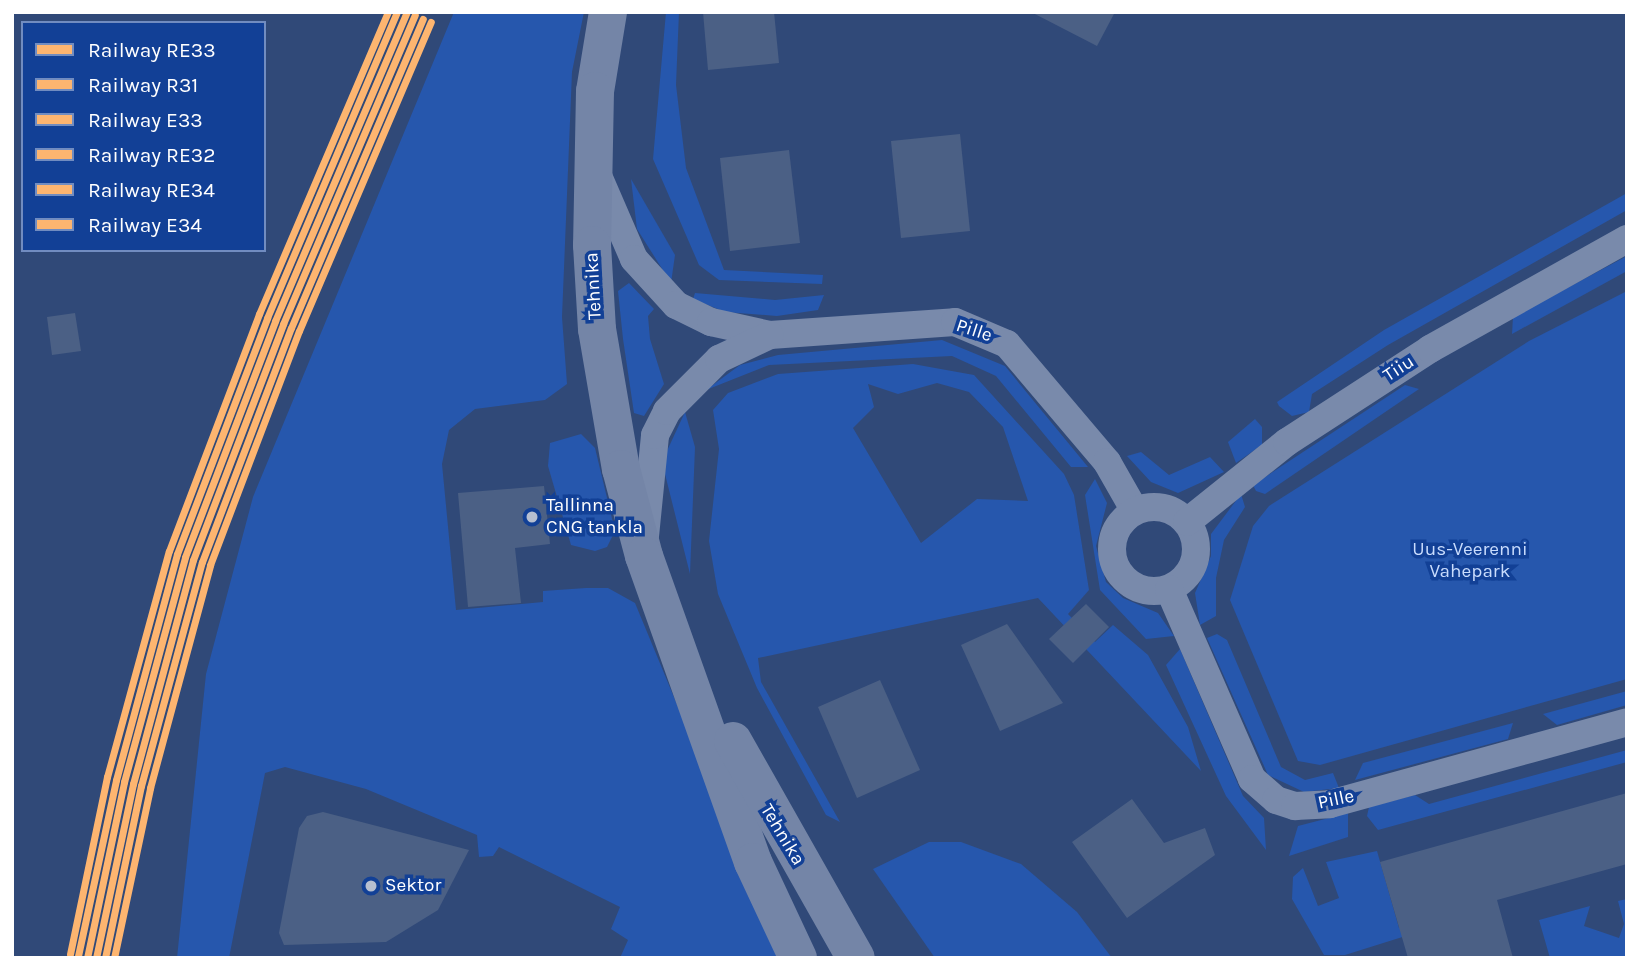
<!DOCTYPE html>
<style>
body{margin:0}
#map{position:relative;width:1639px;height:970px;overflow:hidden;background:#304978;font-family:Karla,sans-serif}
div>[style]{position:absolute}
.green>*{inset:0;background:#2657ad}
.building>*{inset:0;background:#4b6085}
.street>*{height:28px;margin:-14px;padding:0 14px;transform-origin:14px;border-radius:14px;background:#798aab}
.street>.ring{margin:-14px;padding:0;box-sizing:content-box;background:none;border:28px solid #798aab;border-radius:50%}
.secondary>*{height:38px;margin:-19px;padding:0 19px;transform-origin:19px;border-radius:19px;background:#7485a7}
.rail-1>*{height:7px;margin:-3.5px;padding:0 3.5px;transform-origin:3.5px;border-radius:3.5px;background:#fdb570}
.rail-2>*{height:7px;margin:-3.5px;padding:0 3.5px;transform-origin:3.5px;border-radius:3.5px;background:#fdb570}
.rail-3>*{height:7px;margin:-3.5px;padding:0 3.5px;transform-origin:3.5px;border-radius:3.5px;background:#fdb570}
.rail-4>*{height:7px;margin:-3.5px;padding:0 3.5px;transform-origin:3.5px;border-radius:3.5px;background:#fdb570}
.rail-5>*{height:7px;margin:-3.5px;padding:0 3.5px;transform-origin:3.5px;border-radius:3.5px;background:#fdb570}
.rail-6>*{height:7px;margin:-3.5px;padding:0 3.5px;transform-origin:3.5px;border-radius:3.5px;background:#fdb570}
.dots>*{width:19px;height:19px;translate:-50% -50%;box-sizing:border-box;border:4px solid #124096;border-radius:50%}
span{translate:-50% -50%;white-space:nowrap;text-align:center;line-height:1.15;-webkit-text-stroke:7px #124096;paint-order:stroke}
.street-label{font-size:19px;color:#fff}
.poi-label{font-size:19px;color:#fff}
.left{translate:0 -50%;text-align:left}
.park-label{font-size:19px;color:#c9dcfd}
.frame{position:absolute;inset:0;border:14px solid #fff;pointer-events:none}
.legend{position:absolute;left:21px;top:21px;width:245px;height:231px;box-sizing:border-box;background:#124096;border:2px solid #718cc0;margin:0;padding:9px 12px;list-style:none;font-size:21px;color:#fff}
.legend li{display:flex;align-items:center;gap:14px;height:35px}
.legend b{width:35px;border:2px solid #718cc0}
</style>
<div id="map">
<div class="green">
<i style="clip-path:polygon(454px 12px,584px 12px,572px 72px,562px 317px,567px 384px,545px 400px,475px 409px,449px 430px,442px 464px,456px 610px,543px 602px,543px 591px,586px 588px,608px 588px,635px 603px,782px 958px,620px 958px,628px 940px,611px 929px,620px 907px,499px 847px,493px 856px,479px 857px,477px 835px,366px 789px,285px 767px,265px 773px,229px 958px,177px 958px,206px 674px,253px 497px)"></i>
<i style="clip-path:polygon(666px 12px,679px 12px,676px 85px,686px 168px,724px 270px,823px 275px,822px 284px,719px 280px,699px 265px,653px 159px)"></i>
<i style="clip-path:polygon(631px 179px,675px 255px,671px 283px,637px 229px)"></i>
<i style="clip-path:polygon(1627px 193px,1627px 210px,1388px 345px,1312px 394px,1309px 412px,1292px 416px,1279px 406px,1277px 402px,1384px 330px)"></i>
<i style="clip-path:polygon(1627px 256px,1627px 271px,1512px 334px,1513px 317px)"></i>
<i style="clip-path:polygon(629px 283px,654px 309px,648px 316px,650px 339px,664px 384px,644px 416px,634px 413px,623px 339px,618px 291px)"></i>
<i style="clip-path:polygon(1627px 291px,1627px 679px,1320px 765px,1298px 761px,1230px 600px,1253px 526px,1269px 506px,1529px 341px)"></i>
<i style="clip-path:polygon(695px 293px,775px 300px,824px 295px,818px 310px,777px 316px,725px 312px,693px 299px)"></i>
<i style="clip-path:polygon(942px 340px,1005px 366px,1088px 467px,1071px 467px,996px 376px,952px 356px,769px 365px,706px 390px,740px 365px,778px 355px)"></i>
<i style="clip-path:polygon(evenodd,913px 364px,974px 375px,1064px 474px,1074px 495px,1089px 590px,1068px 614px,1095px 642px,1113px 625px,1148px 655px,1188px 727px,1201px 771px,1038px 598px,758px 658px,761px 682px,840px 822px,826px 815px,757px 688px,718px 594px,709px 541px,719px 449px,713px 410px,728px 393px,778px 374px,913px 364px,937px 383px,969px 392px,1003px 427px,1028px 501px,977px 499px,921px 543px,853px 428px,874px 407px,868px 384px,898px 394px,937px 383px)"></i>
<i style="clip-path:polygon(1405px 385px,1419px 389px,1265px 494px,1256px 491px,1253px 485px)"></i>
<i style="clip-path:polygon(685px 412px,695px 447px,690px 574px,665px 474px,666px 453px)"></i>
<i style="clip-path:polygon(1255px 419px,1262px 427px,1262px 445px,1236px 463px,1228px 442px)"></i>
<i style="clip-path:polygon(581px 434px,595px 448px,615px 531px,607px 547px,595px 551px,571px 545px,548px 466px,550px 443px)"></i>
<i style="clip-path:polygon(1141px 452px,1169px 475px,1210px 457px,1224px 472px,1178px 493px,1151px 482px,1127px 456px)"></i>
<i style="clip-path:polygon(1095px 479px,1107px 503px,1096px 546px,1106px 582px,1123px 598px,1158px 613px,1174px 636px,1146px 639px,1100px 590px,1085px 495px)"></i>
<i style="clip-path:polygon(1241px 494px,1245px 507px,1224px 540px,1216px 578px,1216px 616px,1200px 625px,1195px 593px,1211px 556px,1211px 534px)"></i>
<i style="clip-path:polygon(1217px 634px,1227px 640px,1281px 767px,1305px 780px,1333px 773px,1339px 788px,1304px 792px,1268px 775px,1207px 638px)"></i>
<i style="clip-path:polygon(1180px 649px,1243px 796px,1264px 818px,1266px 850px,1226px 796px,1166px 665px)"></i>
<i style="clip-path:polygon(1627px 691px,1627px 705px,1557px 725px,1543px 714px)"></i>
<i style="clip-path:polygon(1513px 723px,1508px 739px,1355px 780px,1363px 763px)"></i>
<i style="clip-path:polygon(1627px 750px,1627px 762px,1378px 830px,1367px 816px,1369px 807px,1415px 795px,1429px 804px)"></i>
<i style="clip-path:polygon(1348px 813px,1348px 837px,1289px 856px,1298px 826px)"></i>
<i style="clip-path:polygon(929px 842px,961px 842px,1021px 864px,1077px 912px,1112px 958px,935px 958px,873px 869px)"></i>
<i style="clip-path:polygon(1377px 851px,1399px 928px,1444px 915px,1447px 923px,1345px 955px,1324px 955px,1292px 899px,1293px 877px,1303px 868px,1318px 906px,1339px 898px,1326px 862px)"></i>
<i style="clip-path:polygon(1627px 899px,1627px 958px,1550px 958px,1539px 920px,1590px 906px,1584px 926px,1619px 938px,1624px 924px,1618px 901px)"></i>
</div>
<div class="building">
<i style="clip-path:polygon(703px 12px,774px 12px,779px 63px,708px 70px)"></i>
<i style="clip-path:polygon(1031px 12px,1115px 12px,1097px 46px)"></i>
<i style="clip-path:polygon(960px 134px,970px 231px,901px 238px,891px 141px)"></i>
<i style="clip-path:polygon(789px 150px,800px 243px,730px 251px,720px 158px)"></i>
<i style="clip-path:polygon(75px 313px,81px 351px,52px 355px,47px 317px)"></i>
<i style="clip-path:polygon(544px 486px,550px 544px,515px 548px,521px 603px,468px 607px,458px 493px)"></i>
<i style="clip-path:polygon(1086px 604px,1109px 627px,1073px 663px,1049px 639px)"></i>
<i style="clip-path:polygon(1007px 624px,1063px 703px,1000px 731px,961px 645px)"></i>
<i style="clip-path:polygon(880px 680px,920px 770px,857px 798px,818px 707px)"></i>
<i style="clip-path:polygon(1627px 793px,1627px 864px,1497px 900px,1513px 958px,1408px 958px,1380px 862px)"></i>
<i style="clip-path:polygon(1132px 799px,1164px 843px,1205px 828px,1215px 855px,1127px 918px,1072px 842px)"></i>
<i style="clip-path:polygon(323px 812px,469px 850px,438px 910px,386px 942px,284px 945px,279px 933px,299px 828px,307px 816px)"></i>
</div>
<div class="street">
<i style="left:599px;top:178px;width:88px;rotate:66.6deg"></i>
<i style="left:634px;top:259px;width:62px;rotate:47.6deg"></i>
<i style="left:676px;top:305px;width:39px;rotate:26deg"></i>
<i style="left:711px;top:322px;width:60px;rotate:12.4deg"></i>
<i style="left:770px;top:335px;width:185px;rotate:-4deg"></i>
<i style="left:955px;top:322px;width:56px;rotate:22.9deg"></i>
<i style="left:1007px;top:344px;width:155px;rotate:49.7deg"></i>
<i style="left:1107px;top:462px;width:56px;rotate:60.3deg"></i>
<i class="ring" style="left:1112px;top:507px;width:56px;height:56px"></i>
<i style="left:1187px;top:522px;width:128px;rotate:-38.7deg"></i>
<i style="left:1287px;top:442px;width:171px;rotate:-33deg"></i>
<i style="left:1430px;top:349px;width:226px;rotate:-29.2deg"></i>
<i style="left:645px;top:536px;width:101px;rotate:-84.3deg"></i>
<i style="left:655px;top:435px;width:27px;rotate:-63deg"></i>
<i style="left:667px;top:411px;width:74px;rotate:-45deg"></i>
<i style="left:719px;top:359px;width:56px;rotate:-25.2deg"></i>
<i style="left:1169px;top:589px;width:207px;rotate:66.4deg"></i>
<i style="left:1252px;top:779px;width:32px;rotate:41deg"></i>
<i style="left:1276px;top:800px;width:20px;rotate:18deg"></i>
<i style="left:1295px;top:806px;width:35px;rotate:-3deg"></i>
<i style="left:1330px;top:804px;width:308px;rotate:-15.4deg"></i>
</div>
<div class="secondary">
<i style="left:608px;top:12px;width:80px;rotate:99.3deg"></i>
<i style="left:595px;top:91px;width:154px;rotate:91.1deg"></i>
<i style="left:592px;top:245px;width:84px;rotate:86.6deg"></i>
<i style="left:597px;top:329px;width:142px;rotate:80.3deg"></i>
<i style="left:621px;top:469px;width:90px;rotate:75.2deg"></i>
<i style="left:644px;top:556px;width:325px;rotate:70.4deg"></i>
<i style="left:753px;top:862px;width:106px;rotate:64.9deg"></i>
<i style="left:733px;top:741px;width:249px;rotate:60.5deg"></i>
</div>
<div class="rail-1">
<i style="left:87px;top:958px;width:180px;rotate:-78.1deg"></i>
<i style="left:124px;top:782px;width:233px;rotate:-74.8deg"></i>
<i style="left:185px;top:557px;width:253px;rotate:-69.1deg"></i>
<i style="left:275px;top:321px;width:336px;rotate:-66.9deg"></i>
</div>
<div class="rail-2">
<i style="left:96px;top:958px;width:178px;rotate:-78deg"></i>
<i style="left:133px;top:784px;width:232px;rotate:-75deg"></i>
<i style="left:193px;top:560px;width:253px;rotate:-69.1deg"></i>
<i style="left:283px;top:324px;width:336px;rotate:-66.9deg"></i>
</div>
<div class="rail-3">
<i style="left:78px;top:956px;width:180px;rotate:-77.8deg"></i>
<i style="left:116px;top:780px;width:234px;rotate:-74.9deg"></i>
<i style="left:177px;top:554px;width:253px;rotate:-69.1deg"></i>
<i style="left:267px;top:318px;width:332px;rotate:-67deg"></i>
</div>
<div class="rail-4">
<i style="left:105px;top:958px;width:176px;rotate:-78.2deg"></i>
<i style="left:141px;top:786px;width:232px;rotate:-74.8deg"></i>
<i style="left:202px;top:562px;width:250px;rotate:-69.2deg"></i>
<i style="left:291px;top:328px;width:336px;rotate:-66.9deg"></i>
</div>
<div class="rail-5">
<i style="left:70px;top:954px;width:181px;rotate:-78.2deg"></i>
<i style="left:107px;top:777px;width:234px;rotate:-74.7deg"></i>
<i style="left:169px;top:551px;width:254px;rotate:-69.2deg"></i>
<i style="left:259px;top:314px;width:328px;rotate:-66.9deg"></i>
</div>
<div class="rail-6">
<i style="left:114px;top:958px;width:174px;rotate:-78deg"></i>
<i style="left:150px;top:788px;width:231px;rotate:-74.9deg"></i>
<i style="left:210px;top:565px;width:250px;rotate:-69.2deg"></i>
<i style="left:299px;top:331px;width:336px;rotate:-66.9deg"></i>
</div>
<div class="dots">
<i style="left:532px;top:517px;background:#b7bfd0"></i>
<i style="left:371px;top:886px;background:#b7bfd0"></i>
</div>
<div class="street-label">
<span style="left:594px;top:286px;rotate:-93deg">Tehnika</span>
<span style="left:974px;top:331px;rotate:18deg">Pille</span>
<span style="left:1399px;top:369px;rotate:-33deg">Tiiu</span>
<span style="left:1336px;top:800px;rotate:-12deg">Pille</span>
<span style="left:782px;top:835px;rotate:59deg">Tehnika</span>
</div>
<div class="poi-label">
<span class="left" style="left:546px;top:517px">Tallinna<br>CNG tankla</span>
<span class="left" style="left:385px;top:886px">Sektor</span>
</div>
<div class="park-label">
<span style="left:1470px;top:561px">Uus-Veerenni<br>Vahepark</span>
</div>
<div class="frame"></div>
<ul class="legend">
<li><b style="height:9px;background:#fdb570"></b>Railway RE33</li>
<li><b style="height:9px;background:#fdb570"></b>Railway R31</li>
<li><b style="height:9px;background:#fdb570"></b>Railway E33</li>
<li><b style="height:9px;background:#fdb570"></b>Railway RE32</li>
<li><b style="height:9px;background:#fdb570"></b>Railway RE34</li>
<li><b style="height:9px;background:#fdb570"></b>Railway E34</li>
</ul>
</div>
